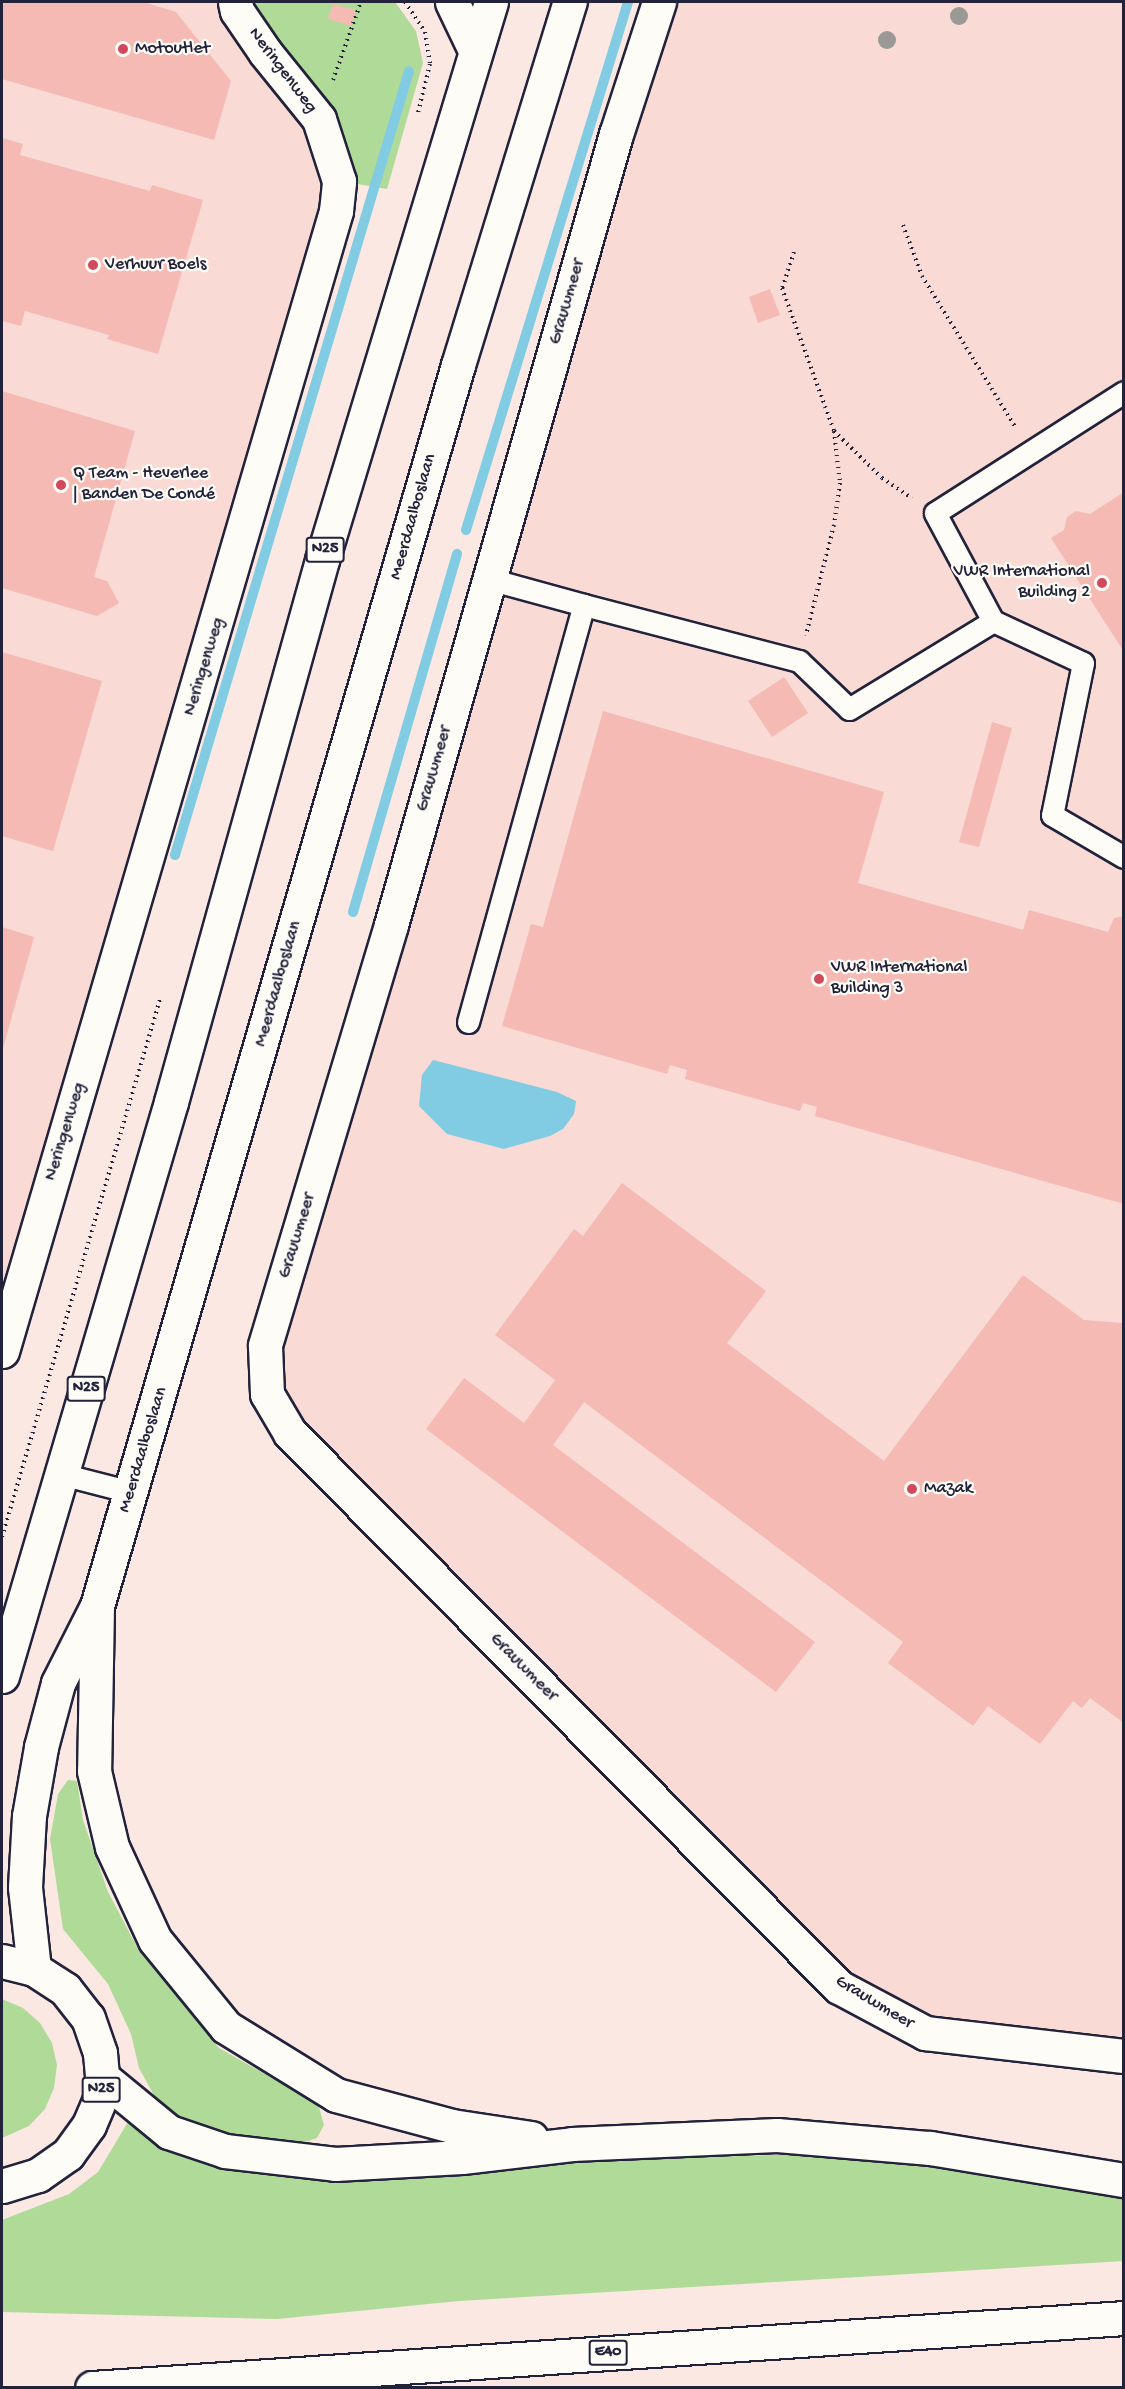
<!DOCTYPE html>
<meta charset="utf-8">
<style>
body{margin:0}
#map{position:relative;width:1125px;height:2389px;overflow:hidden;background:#fbe8e3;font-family:"Gochi Hand",sans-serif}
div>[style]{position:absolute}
.built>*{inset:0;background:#f9dad5}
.green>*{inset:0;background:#b0da97}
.water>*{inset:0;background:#81cce2}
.stream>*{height:10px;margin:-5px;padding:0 5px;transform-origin:5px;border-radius:5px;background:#81cce2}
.building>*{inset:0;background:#f5bab3}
.path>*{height:4px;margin-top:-2px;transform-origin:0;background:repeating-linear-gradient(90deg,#22223b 0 1.5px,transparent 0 6px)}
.roads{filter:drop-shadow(2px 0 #22223b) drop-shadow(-2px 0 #22223b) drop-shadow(0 2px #22223b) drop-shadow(0 -2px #22223b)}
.service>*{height:21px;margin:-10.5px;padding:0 10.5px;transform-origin:10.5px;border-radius:10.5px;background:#fdfcf7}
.minor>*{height:33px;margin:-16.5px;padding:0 16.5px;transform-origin:16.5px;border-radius:16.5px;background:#fdfcf7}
.trunk>*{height:33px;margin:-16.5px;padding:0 16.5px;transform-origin:16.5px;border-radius:16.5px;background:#fdfcf7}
.motorway>*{height:33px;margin:-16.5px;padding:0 16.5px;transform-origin:16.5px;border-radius:16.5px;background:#fdfcf7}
.trees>*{width:18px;height:18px;margin:-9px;border-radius:50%;background:#9b9996}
.dots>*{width:16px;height:16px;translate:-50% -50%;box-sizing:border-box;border:3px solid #fdfcf7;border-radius:50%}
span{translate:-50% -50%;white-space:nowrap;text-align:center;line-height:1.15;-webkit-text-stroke:4.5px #fdfcf7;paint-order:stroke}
.shield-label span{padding:2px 4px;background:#fdfcf7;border:2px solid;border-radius:4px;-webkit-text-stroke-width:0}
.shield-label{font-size:16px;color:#22223b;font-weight:700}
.poi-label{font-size:18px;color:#22223b}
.left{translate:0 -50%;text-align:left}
.right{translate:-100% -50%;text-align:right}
.street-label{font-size:18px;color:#22223b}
.frame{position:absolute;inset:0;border:3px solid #22223b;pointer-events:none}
</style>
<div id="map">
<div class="built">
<i style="clip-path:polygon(2px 2px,235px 2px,339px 181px,2px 1351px)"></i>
<i style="clip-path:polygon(674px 2px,1123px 2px,1123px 2052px,925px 2033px,839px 1987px,267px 1394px,630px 134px)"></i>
</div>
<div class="green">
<i style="clip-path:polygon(235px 2px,395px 2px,416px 31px,423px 63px,387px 189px,339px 181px)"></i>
<i style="clip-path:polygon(68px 1780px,77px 1781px,83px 1820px,108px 1892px,138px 1949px,219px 2048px,318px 2104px,324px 2125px,317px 2138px,296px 2145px,212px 2130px,172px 2113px,156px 2099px,139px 2068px,131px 2034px,108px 1984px,63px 1929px,50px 1839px,58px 1794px)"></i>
<i style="clip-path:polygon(2px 1999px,23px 2008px,40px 2023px,52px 2043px,57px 2065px,54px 2088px,45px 2109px,29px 2126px,2px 2138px)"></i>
<i style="clip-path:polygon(128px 2122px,173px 2149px,325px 2178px,594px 2161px,797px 2154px,967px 2166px,1123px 2194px,1124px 2261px,459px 2301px,277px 2319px,2px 2312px,2px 2220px,69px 2194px,98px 2172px)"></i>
</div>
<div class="water">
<i style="clip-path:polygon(433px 1060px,557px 1092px,576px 1101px,574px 1114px,563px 1129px,550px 1136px,504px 1149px,447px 1134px,419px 1106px,422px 1075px)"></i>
</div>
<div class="stream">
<i style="left:466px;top:530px;width:552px;rotate:-72.94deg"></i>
<i style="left:175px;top:855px;width:818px;rotate:-73.38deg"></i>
<i style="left:353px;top:912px;width:373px;rotate:-73.8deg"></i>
</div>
<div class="building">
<i style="clip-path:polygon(2px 2px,143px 2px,176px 12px,231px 81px,214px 140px,2px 79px)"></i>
<i style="clip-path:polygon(333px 4px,356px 10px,351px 26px,328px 19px)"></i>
<i style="clip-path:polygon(2px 138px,23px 144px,20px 155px,150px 191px,152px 185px,203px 200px,158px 354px,107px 339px,109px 335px,25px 311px,21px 326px,2px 321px)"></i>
<i style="clip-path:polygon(770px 289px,780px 315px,758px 323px,749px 297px)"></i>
<i style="clip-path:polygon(2px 391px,135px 431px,94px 577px,107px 581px,119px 603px,97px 616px,2px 588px)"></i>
<i style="clip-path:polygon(1124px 492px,1124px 652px,1051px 538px,1064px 530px,1067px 517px,1076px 511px,1090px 514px)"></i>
<i style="clip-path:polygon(2px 652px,102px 681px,53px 851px,2px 836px)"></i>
<i style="clip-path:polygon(784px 677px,808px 713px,772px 737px,748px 701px)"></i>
<i style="clip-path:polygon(603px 711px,884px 792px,858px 883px,1023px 930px,1029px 910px,1108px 932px,1114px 918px,1124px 916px,1124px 1204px,815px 1116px,817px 1107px,803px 1103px,800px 1111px,685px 1079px,687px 1070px,670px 1065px,667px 1074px,502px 1026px,531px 924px,543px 927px)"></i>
<i style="clip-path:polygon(992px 722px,1012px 728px,979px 847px,959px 842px)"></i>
<i style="clip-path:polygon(2px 927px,34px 937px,2px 1052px)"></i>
<i style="clip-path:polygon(622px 1183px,766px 1291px,727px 1343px,884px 1461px,1023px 1275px,1084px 1320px,1124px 1323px,1124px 1723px,1090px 1698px,1082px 1708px,1073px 1701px,1040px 1744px,988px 1706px,973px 1726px,888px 1663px,903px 1642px,584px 1402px,553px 1445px,815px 1642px,776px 1692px,426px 1429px,464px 1378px,524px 1423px,555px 1380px,495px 1335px,574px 1229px,583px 1236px)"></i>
</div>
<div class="path">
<i style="left:405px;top:2px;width:36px;rotate:56deg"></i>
<i style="left:425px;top:32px;width:32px;rotate:81deg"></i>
<i style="left:430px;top:64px;width:50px;rotate:103.8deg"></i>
<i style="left:333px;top:80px;width:83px;rotate:-70.3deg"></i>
<i style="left:903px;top:225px;width:54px;rotate:69.6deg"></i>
<i style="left:922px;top:276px;width:179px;rotate:58.3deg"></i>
<i style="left:794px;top:252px;width:38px;rotate:108deg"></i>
<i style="left:782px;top:288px;width:152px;rotate:70deg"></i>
<i style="left:834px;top:431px;width:52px;rotate:83.4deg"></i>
<i style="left:840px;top:483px;width:42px;rotate:98.1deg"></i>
<i style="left:834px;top:525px;width:114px;rotate:104.3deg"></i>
<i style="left:834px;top:431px;width:67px;rotate:44.4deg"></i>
<i style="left:882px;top:478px;width:36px;rotate:34deg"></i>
<i style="left:2px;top:1537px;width:561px;rotate:-73.63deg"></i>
</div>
<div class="roads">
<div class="service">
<i style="left:1124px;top:392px;width:224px;rotate:147.4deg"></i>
<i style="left:935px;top:513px;width:123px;rotate:61.8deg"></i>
<i style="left:993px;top:621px;width:99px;rotate:25deg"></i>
<i style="left:1083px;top:663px;width:155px;rotate:101.5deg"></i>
<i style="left:1052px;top:815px;width:83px;rotate:30.3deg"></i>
<i style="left:489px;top:579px;width:98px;rotate:15.3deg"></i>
<i style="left:468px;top:1022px;width:433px;rotate:-74.5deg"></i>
<i style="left:584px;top:605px;width:222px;rotate:14.6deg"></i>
<i style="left:799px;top:661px;width:69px;rotate:43.8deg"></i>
<i style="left:849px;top:709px;width:169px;rotate:-31.4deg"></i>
<i style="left:61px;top:1474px;width:72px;rotate:14.4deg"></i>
</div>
<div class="minor">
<i style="left:659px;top:2px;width:139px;rotate:108deg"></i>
<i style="left:616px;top:134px;width:822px;rotate:105.88deg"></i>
<i style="left:391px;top:925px;width:439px;rotate:106.7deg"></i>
<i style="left:265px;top:1346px;width:48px;rotate:87.6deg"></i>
<i style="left:267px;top:1394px;width:45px;rotate:59.5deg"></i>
<i style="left:290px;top:1433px;width:780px;rotate:45.26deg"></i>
<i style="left:839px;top:1987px;width:98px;rotate:28.1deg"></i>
<i style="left:925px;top:2033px;width:200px;rotate:6.6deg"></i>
<i style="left:2px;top:1351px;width:1188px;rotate:-73.67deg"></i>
<i style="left:336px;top:211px;width:30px;rotate:-84deg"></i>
<i style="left:339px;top:181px;width:65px;rotate:-107.9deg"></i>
<i style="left:319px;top:119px;width:86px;rotate:-128.9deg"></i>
<i style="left:265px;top:52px;width:50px;rotate:-124.3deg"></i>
<i style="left:237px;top:11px;width:9px;rotate:-103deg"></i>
</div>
<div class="trunk">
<i style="left:452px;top:2px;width:53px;rotate:64.4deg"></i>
<i style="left:2px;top:1676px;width:598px;rotate:-73.59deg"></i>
<i style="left:171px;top:1102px;width:563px;rotate:-74.43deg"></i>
<i style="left:322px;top:560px;width:583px;rotate:-73.15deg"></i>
<i style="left:2px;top:1961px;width:33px;rotate:14deg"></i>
<i style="left:34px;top:1969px;width:37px;rotate:33deg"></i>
<i style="left:65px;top:1989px;width:37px;rotate:52deg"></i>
<i style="left:88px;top:2018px;width:37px;rotate:71deg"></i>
<i style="left:100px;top:2053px;width:24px;rotate:85deg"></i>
<i style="left:102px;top:2077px;width:22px;rotate:95deg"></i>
<i style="left:100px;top:2099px;width:28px;rotate:113deg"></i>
<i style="left:89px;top:2125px;width:36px;rotate:126deg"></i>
<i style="left:68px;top:2154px;width:37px;rotate:145deg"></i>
<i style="left:38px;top:2175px;width:38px;rotate:163deg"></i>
<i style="left:34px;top:1969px;width:82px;rotate:-96.3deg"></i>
<i style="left:25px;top:1887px;width:71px;rotate:-86.8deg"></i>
<i style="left:29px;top:1816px;width:70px;rotate:-80.1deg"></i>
<i style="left:41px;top:1747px;width:66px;rotate:-75.1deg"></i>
<i style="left:58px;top:1683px;width:86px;rotate:-63.1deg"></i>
<i style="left:97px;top:1606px;width:1292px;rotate:-73.78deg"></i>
<i style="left:458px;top:365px;width:380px;rotate:-72.9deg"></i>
</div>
<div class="motorway">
<i style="left:97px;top:1606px;width:165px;rotate:91deg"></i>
<i style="left:94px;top:1771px;width:78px;rotate:76.7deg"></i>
<i style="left:112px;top:1847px;width:102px;rotate:65.2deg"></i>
<i style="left:155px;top:1940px;width:112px;rotate:50.8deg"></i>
<i style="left:226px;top:2027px;width:129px;rotate:31.7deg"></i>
<i style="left:336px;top:2095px;width:120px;rotate:15deg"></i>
<i style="left:452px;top:2126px;width:80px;rotate:8.6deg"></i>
<i style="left:102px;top:2077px;width:87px;rotate:39.4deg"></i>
<i style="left:169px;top:2132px;width:59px;rotate:18.7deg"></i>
<i style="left:225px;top:2151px;width:111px;rotate:6.7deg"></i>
<i style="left:335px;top:2164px;width:127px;rotate:-3.2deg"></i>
<i style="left:462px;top:2157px;width:111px;rotate:-6.7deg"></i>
<i style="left:572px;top:2144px;width:205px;rotate:-2.5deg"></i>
<i style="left:777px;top:2135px;width:154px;rotate:4.9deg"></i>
<i style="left:930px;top:2148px;width:197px;rotate:9.4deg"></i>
<i style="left:92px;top:2388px;width:1034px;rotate:-3.88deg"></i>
</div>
</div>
<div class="trees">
<i style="left:959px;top:16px"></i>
<i style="left:887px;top:40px"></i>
</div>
<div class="dots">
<i style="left:123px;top:49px;background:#d1495b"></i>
<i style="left:93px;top:265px;background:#d1495b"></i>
<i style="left:61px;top:485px;background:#d1495b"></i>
<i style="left:1102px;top:583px;background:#d1495b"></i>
<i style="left:819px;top:979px;background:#d1495b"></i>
<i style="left:912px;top:1489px;background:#d1495b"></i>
</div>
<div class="shield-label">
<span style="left:325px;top:550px">N25</span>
<span style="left:86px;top:1389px">N25</span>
<span style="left:101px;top:2090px">N25</span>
<span style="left:608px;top:2353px">E40</span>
</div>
<div class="poi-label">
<span class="left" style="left:135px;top:49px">Motoutlet</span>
<span class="left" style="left:105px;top:265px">Verhuur Boels</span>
<span class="left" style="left:73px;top:485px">Q Team - Heverlee<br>| Banden De Condé</span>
<span class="right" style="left:1090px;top:583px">VWR International<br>Building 2</span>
<span class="left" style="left:831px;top:979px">VWR International<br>Building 3</span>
<span class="left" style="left:924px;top:1489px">Mazak</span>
</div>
<div class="street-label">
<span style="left:282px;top:71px;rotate:53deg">Neringenweg</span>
<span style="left:568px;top:302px;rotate:-74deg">Grauwmeer</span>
<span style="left:414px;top:517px;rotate:-74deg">Meerdaalboslaan</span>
<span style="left:205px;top:667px;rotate:-73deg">Neringenweg</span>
<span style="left:435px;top:769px;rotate:-74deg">Grauwmeer</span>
<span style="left:279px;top:984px;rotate:-74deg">Meerdaalboslaan</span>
<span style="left:66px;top:1132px;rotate:-73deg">Neringenweg</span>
<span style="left:298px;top:1236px;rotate:-73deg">Grauwmeer</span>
<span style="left:144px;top:1450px;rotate:-73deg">Meerdaalboslaan</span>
<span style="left:523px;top:1668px;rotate:45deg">Grauwmeer</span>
<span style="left:874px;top:2003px;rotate:31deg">Grauwmeer</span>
</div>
<div class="frame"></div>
</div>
